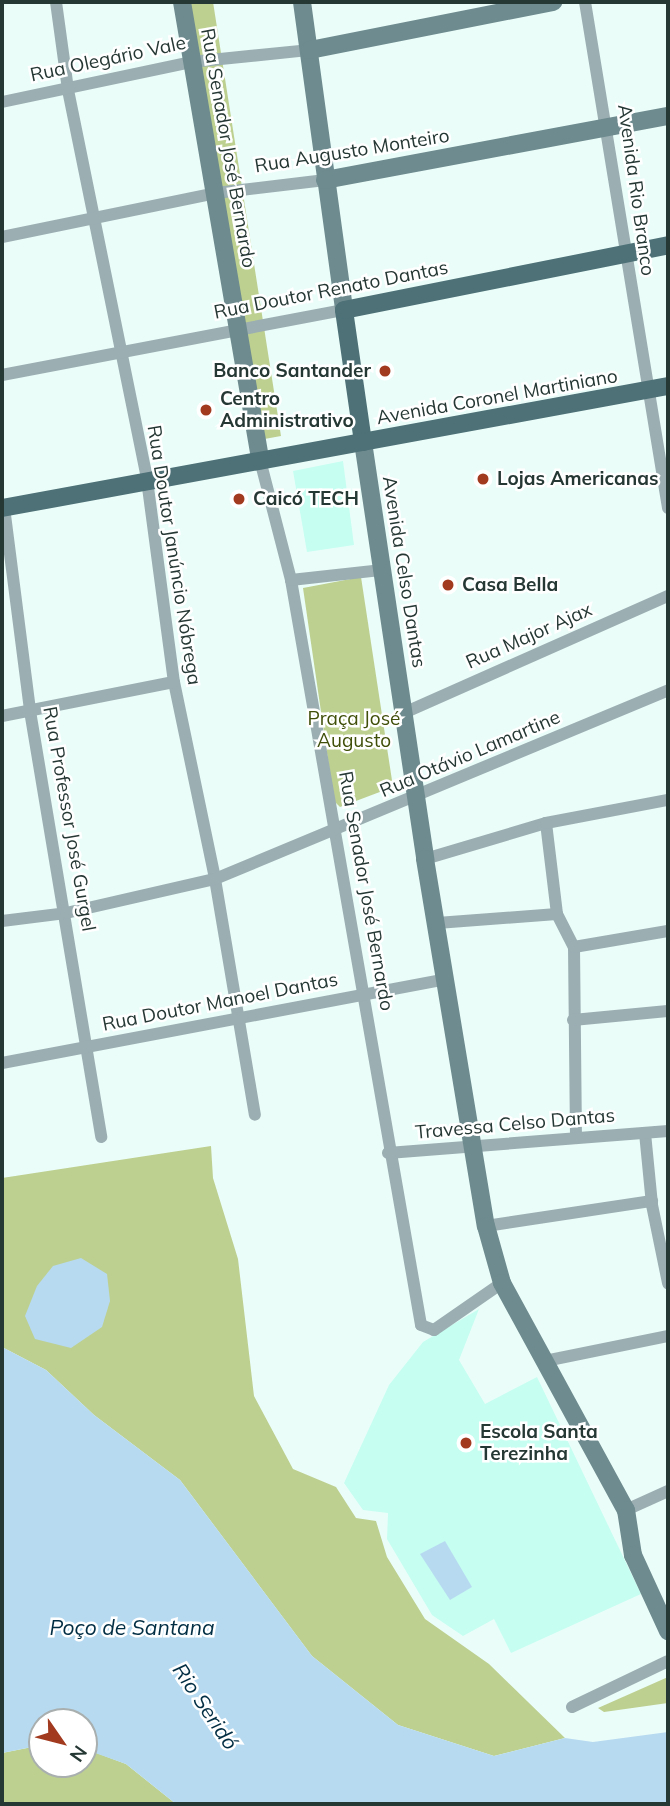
<!DOCTYPE html>
<meta charset="utf-8">
<style>
body{margin:0}
#map{position:relative;width:670px;height:1806px;overflow:hidden;background:#ebfdf9;font-family:Mulish,sans-serif}
div>[style]{position:absolute}
.built>*{inset:0;background:#c6fef1}
.green>*{inset:0;background:#bdd090}
.water>*{inset:0;background:#b7daf1}
.street>*{height:12px;margin:-6px;padding:0 6px;transform-origin:6px;border-radius:6px;background:#9baeb2}
.secondary>*{height:18px;margin:-9px;padding:0 9px;transform-origin:9px;border-radius:9px;background:#6e8b8f}
.primary>*{height:18px;margin:-9px;padding:0 9px;transform-origin:9px;border-radius:9px;background:#4d7177}
.dots>*{width:19px;height:19px;translate:-50% -50%;box-sizing:border-box;border:4px solid #fff;border-radius:50%}
span{translate:-50% -50%;white-space:nowrap;text-align:center;line-height:1.15;-webkit-text-stroke:5px #fff;paint-order:stroke}
.street-label{font-size:19px;color:#263834}
.poi-label{font-size:19px;color:#263834;font-weight:700}
.right{translate:-100% -50%;text-align:right}
.left{translate:0 -50%;text-align:left}
.park-label{font-size:19px;color:#40500a}
.water-label{font-size:21px;color:#022e44;font-style:italic}
.frame{position:absolute;inset:0;border:4px solid #263834;pointer-events:none}
.north{position:absolute;left:28px;top:1708px;width:70px;height:70px;box-sizing:border-box;background:#fff;border:2px solid #a8afae;border-radius:50%;rotate:125deg;font-size:19px;font-weight:700;line-height:28px;text-align:center;color:#263834}
.north::after{content:'';display:block;margin:auto;width:24px;height:32px;background:#a23a1f;clip-path:polygon(50% 0,100% 100%,50% 72%,0 100%)}
</style>
<div id="map">
<div class="built">
<i style="clip-path:polygon(343px 461px,354px 545px,307px 552px,293px 471px)"></i>
<i style="clip-path:polygon(479px 1309px,459px 1360px,485px 1404px,537px 1377px,641px 1594px,511px 1653px,494px 1619px,463px 1636px,432px 1615px,387px 1539px,388px 1513px,363px 1510px,344px 1483px,389px 1385px,423px 1342px)"></i>
</div>
<div class="green">
<i style="clip-path:polygon(186px 2px,213px 2px,281px 436px,259px 440px)"></i>
<i style="clip-path:polygon(361px 577px,393px 787px,340px 807px,334px 801px,303px 588px)"></i>
<i style="clip-path:polygon(211px 1146px,213px 1178px,238px 1259px,254px 1396px,293px 1469px,336px 1487px,356px 1518px,376px 1521px,387px 1557px,425px 1619px,489px 1664px,565px 1738px,494px 1756px,398px 1725px,312px 1656px,180px 1480px,94px 1415px,46px 1370px,2px 1347px,2px 1178px)"></i>
<i style="clip-path:polygon(668px 1677px,668px 1703px,604px 1712px,598px 1708px)"></i>
<i style="clip-path:polygon(42px 1745px,42px 1764px,84px 1764px,86px 1749px,126px 1764px,176px 1804px,2px 1804px,2px 1753px)"></i>
</div>
<div class="water">
<i style="clip-path:polygon(81px 1258px,107px 1274px,110px 1301px,102px 1327px,71px 1348px,35px 1339px,25px 1316px,37px 1286px,53px 1266px)"></i>
<i style="clip-path:polygon(2px 1347px,46px 1370px,94px 1415px,180px 1480px,312px 1656px,398px 1725px,494px 1756px,565px 1738px,593px 1742px,668px 1732px,668px 1804px,176px 1804px,126px 1764px,84px 1749px,84px 1722px,42px 1722px,42px 1745px,2px 1753px)"></i>
<i style="clip-path:polygon(445px 1541px,472px 1587px,450px 1600px,420px 1554px)"></i>
</div>
<div class="street">
<i style="left:56px;top:2px;width:89px;rotate:82.2deg"></i>
<i style="left:68px;top:90px;width:398px;rotate:78.5deg"></i>
<i style="left:147px;top:480px;width:204px;rotate:82.4deg"></i>
<i style="left:174px;top:682px;width:201px;rotate:78.2deg"></i>
<i style="left:215px;top:879px;width:239px;rotate:80.4deg"></i>
<i style="left:585px;top:2px;width:513px;rotate:80.68deg"></i>
<i style="left:2px;top:102px;width:193px;rotate:-11.9deg"></i>
<i style="left:191px;top:62px;width:120px;rotate:-5.8deg"></i>
<i style="left:2px;top:237px;width:218px;rotate:-11.6deg"></i>
<i style="left:216px;top:193px;width:110px;rotate:-6.8deg"></i>
<i style="left:2px;top:375px;width:348px;rotate:-10.8deg"></i>
<i style="left:260px;top:460px;width:124px;rotate:75.5deg"></i>
<i style="left:291px;top:580px;width:756px;rotate:80.1deg"></i>
<i style="left:421px;top:1325px;width:14px;rotate:21deg"></i>
<i style="left:434px;top:1330px;width:83px;rotate:-34.7deg"></i>
<i style="left:4px;top:507px;width:206px;rotate:82.7deg"></i>
<i style="left:30px;top:711px;width:432px;rotate:80.5deg"></i>
<i style="left:291px;top:580px;width:92px;rotate:-6.3deg"></i>
<i style="left:406px;top:712px;width:287px;rotate:-23.9deg"></i>
<i style="left:2px;top:716px;width:175px;rotate:-11.2deg"></i>
<i style="left:546px;top:823px;width:92px;rotate:83.1deg"></i>
<i style="left:557px;top:914px;width:37px;rotate:63deg"></i>
<i style="left:574px;top:947px;width:191px;rotate:89.4deg"></i>
<i style="left:425px;top:859px;width:126px;rotate:-16.6deg"></i>
<i style="left:546px;top:823px;width:124px;rotate:-10.7deg"></i>
<i style="left:2px;top:921px;width:64px;rotate:-7.1deg"></i>
<i style="left:66px;top:913px;width:153px;rotate:-12.9deg"></i>
<i style="left:215px;top:879px;width:491px;rotate:-22.6deg"></i>
<i style="left:437px;top:923px;width:120px;rotate:-4.3deg"></i>
<i style="left:574px;top:947px;width:95px;rotate:-9.7deg"></i>
<i style="left:573px;top:1020px;width:95px;rotate:-5.4deg"></i>
<i style="left:2px;top:1063px;width:452px;rotate:-10.7deg"></i>
<i style="left:645px;top:1133px;width:72px;rotate:84.4deg"></i>
<i style="left:652px;top:1205px;width:80px;rotate:78.4deg"></i>
<i style="left:388px;top:1153px;width:281px;rotate:-4.5deg"></i>
<i style="left:486px;top:1226px;width:168px;rotate:-8.6deg"></i>
<i style="left:545px;top:1361px;width:126px;rotate:-11.5deg"></i>
<i style="left:626px;top:1510px;width:46px;rotate:-24.3deg"></i>
<i style="left:572px;top:1707px;width:106px;rotate:-25.6deg"></i>
</div>
<div class="secondary">
<i style="left:182px;top:2px;width:465px;rotate:80.3deg"></i>
<i style="left:302px;top:2px;width:311px;rotate:82.2deg"></i>
<i style="left:310px;top:50px;width:248px;rotate:-11.2deg"></i>
<i style="left:325px;top:180px;width:349px;rotate:-10.6deg"></i>
<i style="left:363px;top:442px;width:422px;rotate:81.5deg"></i>
<i style="left:425px;top:859px;width:372px;rotate:80.6deg"></i>
<i style="left:486px;top:1226px;width:59px;rotate:74.3deg"></i>
<i style="left:502px;top:1283px;width:259px;rotate:61.4deg"></i>
<i style="left:626px;top:1510px;width:46px;rotate:81.2deg"></i>
<i style="left:633px;top:1555px;width:84px;rotate:65.3deg"></i>
</div>
<div class="primary">
<i style="left:363px;top:442px;width:133px;rotate:-98.2deg"></i>
<i style="left:344px;top:310px;width:330px;rotate:-11.3deg"></i>
<i style="left:2px;top:508px;width:677px;rotate:-10.38deg"></i>
</div>
<div class="dots">
<i style="left:385px;top:371px;background:#a23a1f"></i>
<i style="left:206px;top:410px;background:#a23a1f"></i>
<i style="left:483px;top:479px;background:#a23a1f"></i>
<i style="left:239px;top:499px;background:#a23a1f"></i>
<i style="left:448px;top:585px;background:#a23a1f"></i>
<i style="left:466px;top:1443px;background:#a23a1f"></i>
</div>
<div class="street-label">
<span style="left:108px;top:59px;rotate:-12deg">Rua Olegário Vale</span>
<span style="left:228px;top:148px;rotate:80deg">Rua Senador José Bernardo</span>
<span style="left:352px;top:151px;rotate:-9deg">Rua Augusto Monteiro</span>
<span style="left:636px;top:190px;rotate:82deg">Avenida Rio Branco</span>
<span style="left:331px;top:290px;rotate:-11deg">Rua Doutor Renato Dantas</span>
<span style="left:497px;top:397px;rotate:-10deg">Avenida Coronel Martiniano</span>
<span style="left:174px;top:555px;rotate:81deg">Rua Doutor Janúncio Nóbrega</span>
<span style="left:404px;top:572px;rotate:81deg">Avenida Celso Dantas</span>
<span style="left:529px;top:636px;rotate:-24deg">Rua Major Ajax</span>
<span style="left:470px;top:754px;rotate:-23deg">Rua Otávio Lamartine</span>
<span style="left:69px;top:819px;rotate:80deg">Rua Professor José Gurgel</span>
<span style="left:366px;top:891px;rotate:80deg">Rua Senador José Bernardo</span>
<span style="left:220px;top:1002px;rotate:-11deg">Rua Doutor Manoel Dantas</span>
<span style="left:515px;top:1124px;rotate:-5deg">Travessa Celso Dantas</span>
</div>
<div class="poi-label">
<span class="right" style="left:371px;top:371px">Banco Santander</span>
<span class="left" style="left:220px;top:410px">Centro<br>Administrativo</span>
<span class="left" style="left:497px;top:479px">Lojas Americanas</span>
<span class="left" style="left:253px;top:499px">Caicó TECH</span>
<span class="left" style="left:462px;top:585px">Casa Bella</span>
<span class="left" style="left:480px;top:1443px">Escola Santa<br>Terezinha</span>
</div>
<div class="park-label">
<span style="left:354px;top:730px">Praça José<br>Augusto</span>
</div>
<div class="water-label">
<span style="left:132px;top:1627px">Poço de Santana</span>
<span style="left:206px;top:1706px;rotate:56deg">Rio Seridó</span>
</div>
<div class="frame"></div>
<div class="north">N</div>
</div>
